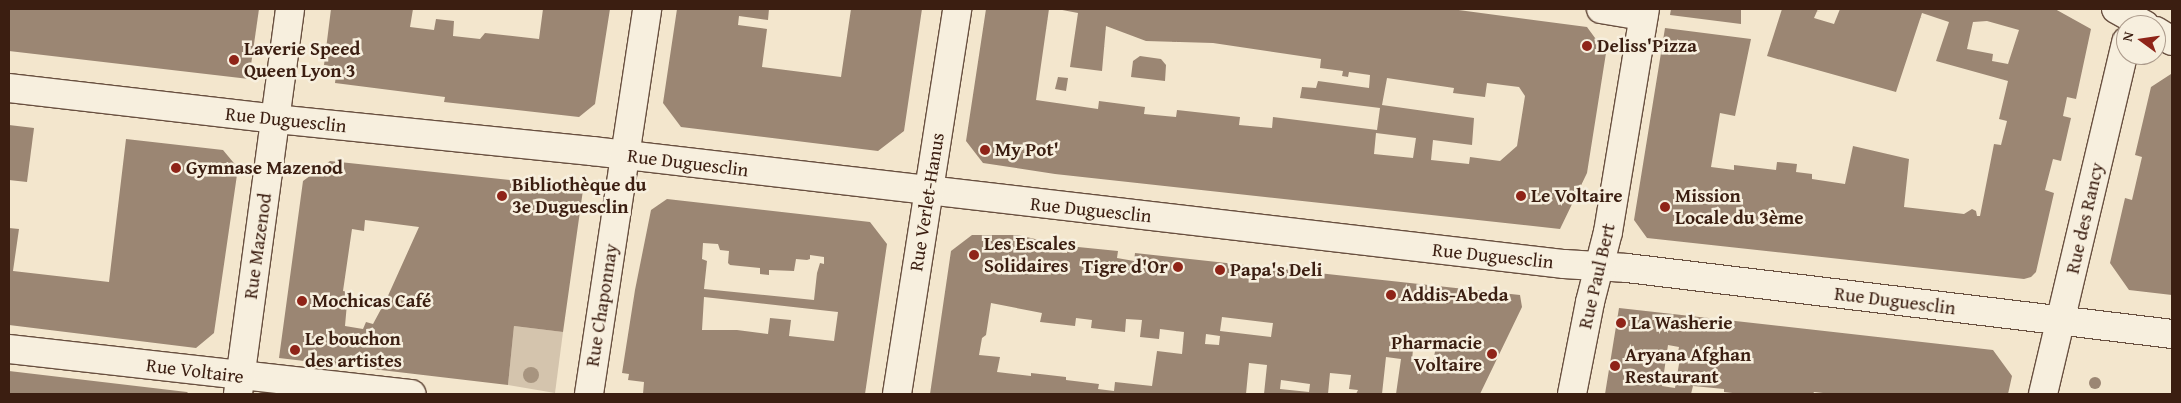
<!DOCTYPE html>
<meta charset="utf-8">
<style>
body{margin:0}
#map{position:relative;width:2181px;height:403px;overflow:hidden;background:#f3e6cd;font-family:"Gentium Book Plus",serif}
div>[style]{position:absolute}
.green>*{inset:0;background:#d4c4ad}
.building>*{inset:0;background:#9b8673}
.round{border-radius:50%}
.roads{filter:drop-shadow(1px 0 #695040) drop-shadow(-1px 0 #695040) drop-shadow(0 1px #695040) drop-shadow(0 -1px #695040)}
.street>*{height:28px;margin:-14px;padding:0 14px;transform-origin:14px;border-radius:14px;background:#f7efde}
.secondary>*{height:28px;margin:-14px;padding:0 14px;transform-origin:14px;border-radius:14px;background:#f7efde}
.trees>*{width:16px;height:16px;margin:-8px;border-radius:50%;background:#a7947f}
.dots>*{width:14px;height:14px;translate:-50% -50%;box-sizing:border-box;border:2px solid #f7efde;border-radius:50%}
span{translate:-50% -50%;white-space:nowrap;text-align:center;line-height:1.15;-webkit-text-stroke:5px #f7efde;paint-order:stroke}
.poi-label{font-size:19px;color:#3b1e11;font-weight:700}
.left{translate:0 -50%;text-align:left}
.right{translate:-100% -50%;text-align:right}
.street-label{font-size:19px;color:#3b1e11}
.frame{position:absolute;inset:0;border:10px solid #3b1e11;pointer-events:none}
.north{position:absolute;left:2116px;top:15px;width:50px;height:50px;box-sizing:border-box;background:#f7efde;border:1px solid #ac9b8c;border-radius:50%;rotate:284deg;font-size:14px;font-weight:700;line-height:20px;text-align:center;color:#3b1e11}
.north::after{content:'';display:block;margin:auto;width:18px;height:22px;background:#8f2418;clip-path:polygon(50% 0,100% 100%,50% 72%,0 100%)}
</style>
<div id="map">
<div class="green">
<i style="clip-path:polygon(514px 326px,563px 332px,555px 393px,508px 385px)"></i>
</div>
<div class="building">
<i style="clip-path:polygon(9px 9px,259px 9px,249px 79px,9px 51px)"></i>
<i style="clip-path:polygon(331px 9px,413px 9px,410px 27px,434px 30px,436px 19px,454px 21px,453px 36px,480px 39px,485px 33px,539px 39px,543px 9px,610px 9px,595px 104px,579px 117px,444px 102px,445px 97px,335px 83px,337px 67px,324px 65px)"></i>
<i style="clip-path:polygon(677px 9px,769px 9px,768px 20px,739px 16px,738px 25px,767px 29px,762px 67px,841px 77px,851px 9px,922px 9px,904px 131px,878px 151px,681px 127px,663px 103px)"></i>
<i style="clip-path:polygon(evenodd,986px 9px,1049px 9px,1036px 100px,1098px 109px,1099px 101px,1145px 107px,1144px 114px,1176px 117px,1177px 110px,1240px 117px,1239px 125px,1272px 128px,1273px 117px,1377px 130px,1380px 108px,1300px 98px,1302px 87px,1316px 88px,1318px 81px,1369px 88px,1370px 75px,1349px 72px,1348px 77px,1342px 76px,1343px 71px,1320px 68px,1321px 59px,1213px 43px,1146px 41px,1106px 26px,1102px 71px,1070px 67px,1078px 13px,1057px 9px,1451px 9px,1587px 27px,1606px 53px,1587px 173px,1560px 229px,1055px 174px,983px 163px,966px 141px,986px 9px,1387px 78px,1454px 88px,1453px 93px,1485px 97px,1487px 83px,1519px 87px,1525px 96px,1517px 146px,1500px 161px,1470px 157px,1469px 164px,1431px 160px,1433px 140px,1472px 145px,1474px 118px,1382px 105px,1387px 78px,986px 9px,1376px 133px,1416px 138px,1413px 158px,1374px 154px,1376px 133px)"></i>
<i style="clip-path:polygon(1671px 9px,1741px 9px,1741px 24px,1670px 15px)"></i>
<i style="clip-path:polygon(evenodd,1782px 9px,1818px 9px,1814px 18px,1834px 24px,1840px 9px,2055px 9px,2091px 29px,2076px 99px,2067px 97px,2063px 116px,2071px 118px,2061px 161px,2053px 159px,2045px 190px,2054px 193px,2036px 272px,2031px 277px,2024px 279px,1647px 238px,1634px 220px,1665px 28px,1751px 39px,1735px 116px,1720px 113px,1711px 167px,1734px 170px,1734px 165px,1776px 170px,1777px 162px,1797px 164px,1796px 172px,1812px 174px,1812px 179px,1845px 184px,1853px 146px,1909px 159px,1904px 207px,1964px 214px,1972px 209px,1976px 211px,1977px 216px,1980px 216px,1994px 144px,2001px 145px,2007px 121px,1999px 119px,2008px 81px,1936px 61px,1949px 22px,1922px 13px,1896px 92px,1767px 56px,1782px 9px,1987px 21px,2019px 30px,2008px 64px,1992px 61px,1993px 54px,1967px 49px,1973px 22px,1987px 21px)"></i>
<i style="clip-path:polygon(1140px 56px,1161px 59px,1166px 65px,1165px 81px,1131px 77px,1133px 61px)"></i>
<i style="clip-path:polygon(2171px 74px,2172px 75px,2172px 295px,2129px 290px,2110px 263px,2125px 198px,2132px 200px,2142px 157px,2135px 155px,2151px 87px)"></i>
<i style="clip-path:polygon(1058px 77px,1068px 78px,1066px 91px,1055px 89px)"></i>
<i style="clip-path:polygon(9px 125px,34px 128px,27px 182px,9px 180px)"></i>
<i style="clip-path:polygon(126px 139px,223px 150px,238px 168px,214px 333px,196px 348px,9px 325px,9px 228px,19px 229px,13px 271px,109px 282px)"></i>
<i style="clip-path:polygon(evenodd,330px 161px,586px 188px,583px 190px,563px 332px,514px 326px,508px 385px,279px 358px,303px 181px,330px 161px,365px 220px,419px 227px,387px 298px,373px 324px,366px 322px,363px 329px,345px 326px,348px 292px,343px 291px,352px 229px,364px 231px,365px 220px)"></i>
<i style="clip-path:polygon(evenodd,667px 199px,870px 222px,887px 244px,865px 394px,643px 394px,644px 382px,628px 380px,629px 374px,622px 373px,635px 290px,651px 210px,667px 199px,703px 243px,718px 244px,720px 250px,729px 251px,728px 263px,730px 265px,760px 268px,760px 274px,769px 275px,769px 270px,794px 271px,796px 259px,807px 260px,810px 259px,810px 255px,824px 257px,824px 264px,820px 263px,817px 273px,814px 300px,704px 289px,707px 261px,702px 259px,703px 243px,667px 199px,704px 297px,838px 312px,834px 341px,789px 336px,791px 320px,770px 318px,768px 334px,737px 330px,702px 330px,704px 297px)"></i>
<i style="clip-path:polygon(evenodd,972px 235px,1018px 235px,1052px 243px,1051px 251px,1067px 253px,1068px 246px,1118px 251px,1117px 258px,1134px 261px,1135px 253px,1520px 295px,1522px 307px,1480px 394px,1396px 394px,1401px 359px,1386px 357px,1382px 394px,1356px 394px,1358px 390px,1349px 389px,1351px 375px,1330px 373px,1328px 394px,1264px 394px,1267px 365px,1249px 363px,1246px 394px,930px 394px,951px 251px,972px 235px,991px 303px,1042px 313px,1040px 322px,1075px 326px,1076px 318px,1092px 320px,1091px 328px,1125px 332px,1126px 319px,1142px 320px,1140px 337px,1159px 339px,1160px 329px,1184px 332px,1182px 354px,1157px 351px,1152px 386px,1115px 382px,1114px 391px,1098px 389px,1099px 384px,1066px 380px,1066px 377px,1031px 373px,1031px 376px,997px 372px,1000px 357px,979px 355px,982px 338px,986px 335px,991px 303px,972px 235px,1222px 317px,1273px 323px,1271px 337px,1220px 331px,1222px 317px,972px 235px,1206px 334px,1220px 336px,1219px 345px,1205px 344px,1206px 334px,972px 235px,1414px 339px,1437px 341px,1433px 362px,1412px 360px,1414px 339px,972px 235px,1281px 380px,1310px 384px,1309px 392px,1280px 389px,1281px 380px)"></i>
<i style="clip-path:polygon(evenodd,1619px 308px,1993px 350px,2012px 376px,2008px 394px,1832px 394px,1814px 392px,1813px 394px,1741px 394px,1724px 392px,1724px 389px,1693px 386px,1691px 394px,1605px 394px,1619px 308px,1668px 345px,1679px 347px,1677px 358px,1680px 358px,1675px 388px,1662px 386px,1668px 345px)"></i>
<i style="clip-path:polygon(9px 371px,187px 392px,189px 394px,9px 394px)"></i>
<i class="round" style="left:2089px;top:377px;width:12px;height:12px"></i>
</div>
<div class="roads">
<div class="street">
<i style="left:1601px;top:9px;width:43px;rotate:9.5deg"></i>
<i style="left:2116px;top:9px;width:33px;rotate:29deg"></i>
<i style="left:2156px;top:31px;width:19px;rotate:32deg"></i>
<i style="left:9px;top:88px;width:269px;rotate:6.6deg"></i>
<i style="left:276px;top:119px;width:318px;rotate:5.8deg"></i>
<i style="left:592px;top:151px;width:979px;rotate:6.63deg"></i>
<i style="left:1564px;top:264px;width:63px;rotate:3.6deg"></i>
<i style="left:1627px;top:268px;width:549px;rotate:6.9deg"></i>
<i style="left:9px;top:349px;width:405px;rotate:6.4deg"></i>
<i style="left:238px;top:394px;width:388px;rotate:-82.3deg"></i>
<i style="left:589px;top:394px;width:389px;rotate:-81.4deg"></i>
<i style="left:897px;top:394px;width:390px;rotate:-81.1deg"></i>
<i style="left:2043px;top:394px;width:362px;rotate:-76.7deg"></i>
</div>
<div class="secondary">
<i style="left:1572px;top:394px;width:94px;rotate:-78.9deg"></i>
<i style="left:1590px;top:302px;width:72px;rotate:-75.6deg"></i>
<i style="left:1608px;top:232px;width:226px;rotate:-80.6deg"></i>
</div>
</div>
<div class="trees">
<i style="left:531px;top:375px"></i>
</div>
<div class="dots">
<i style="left:1587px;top:46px;background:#8f2418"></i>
<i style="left:234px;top:60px;background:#8f2418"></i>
<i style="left:985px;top:150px;background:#8f2418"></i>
<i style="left:176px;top:168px;background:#8f2418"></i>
<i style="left:502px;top:196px;background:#8f2418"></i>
<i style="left:1521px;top:196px;background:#8f2418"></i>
<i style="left:1665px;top:207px;background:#8f2418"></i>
<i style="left:974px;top:255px;background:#8f2418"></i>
<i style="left:1178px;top:267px;background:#8f2418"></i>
<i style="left:1220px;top:270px;background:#8f2418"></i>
<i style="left:1391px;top:295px;background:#8f2418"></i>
<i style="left:302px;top:301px;background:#8f2418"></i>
<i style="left:1621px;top:323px;background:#8f2418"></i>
<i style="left:295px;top:350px;background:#8f2418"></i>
<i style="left:1492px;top:354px;background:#8f2418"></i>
<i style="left:1615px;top:366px;background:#8f2418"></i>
</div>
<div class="poi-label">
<span class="left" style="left:1597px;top:46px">Deliss'Pizza</span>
<span class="left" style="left:244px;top:60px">Laverie Speed<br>Queen Lyon 3</span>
<span class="left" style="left:995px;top:150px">My Pot'</span>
<span class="left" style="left:186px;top:168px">Gymnase Mazenod</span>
<span class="left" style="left:512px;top:196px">Bibliothèque du<br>3e Duguesclin</span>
<span class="left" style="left:1531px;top:196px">Le Voltaire</span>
<span class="left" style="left:1675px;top:207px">Mission<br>Locale du 3ème</span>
<span class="left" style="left:984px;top:255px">Les Escales<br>Solidaires</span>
<span class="right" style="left:1168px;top:267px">Tigre d'Or</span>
<span class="left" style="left:1230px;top:270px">Papa's Deli</span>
<span class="left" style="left:1401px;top:295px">Addis-Abeda</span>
<span class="left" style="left:312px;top:301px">Mochicas Café</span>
<span class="left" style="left:1631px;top:323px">La Washerie</span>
<span class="left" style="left:305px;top:350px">Le bouchon<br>des artistes</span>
<span class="right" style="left:1482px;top:354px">Pharmacie<br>Voltaire</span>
<span class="left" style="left:1625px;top:366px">Aryana Afghan<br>Restaurant</span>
</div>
<div class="street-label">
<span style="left:286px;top:120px;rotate:6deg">Rue Duguesclin</span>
<span style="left:688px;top:163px;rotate:7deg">Rue Duguesclin</span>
<span style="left:927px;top:202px;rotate:-81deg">Rue Verlet-Hanus</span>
<span style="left:1091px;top:210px;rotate:6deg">Rue Duguesclin</span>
<span style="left:2085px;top:218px;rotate:-77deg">Rue des Rancy</span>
<span style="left:258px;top:246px;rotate:-82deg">Rue Mazenod</span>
<span style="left:1493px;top:256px;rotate:6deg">Rue Duguesclin</span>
<span style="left:1597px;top:276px;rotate:-77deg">Rue Paul Bert</span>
<span style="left:1895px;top:301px;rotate:7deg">Rue Duguesclin</span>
<span style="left:602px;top:305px;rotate:-81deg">Rue Chaponnay</span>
<span style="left:195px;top:371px;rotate:7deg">Rue Voltaire</span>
</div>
<div class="frame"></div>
<div class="north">N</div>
</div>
